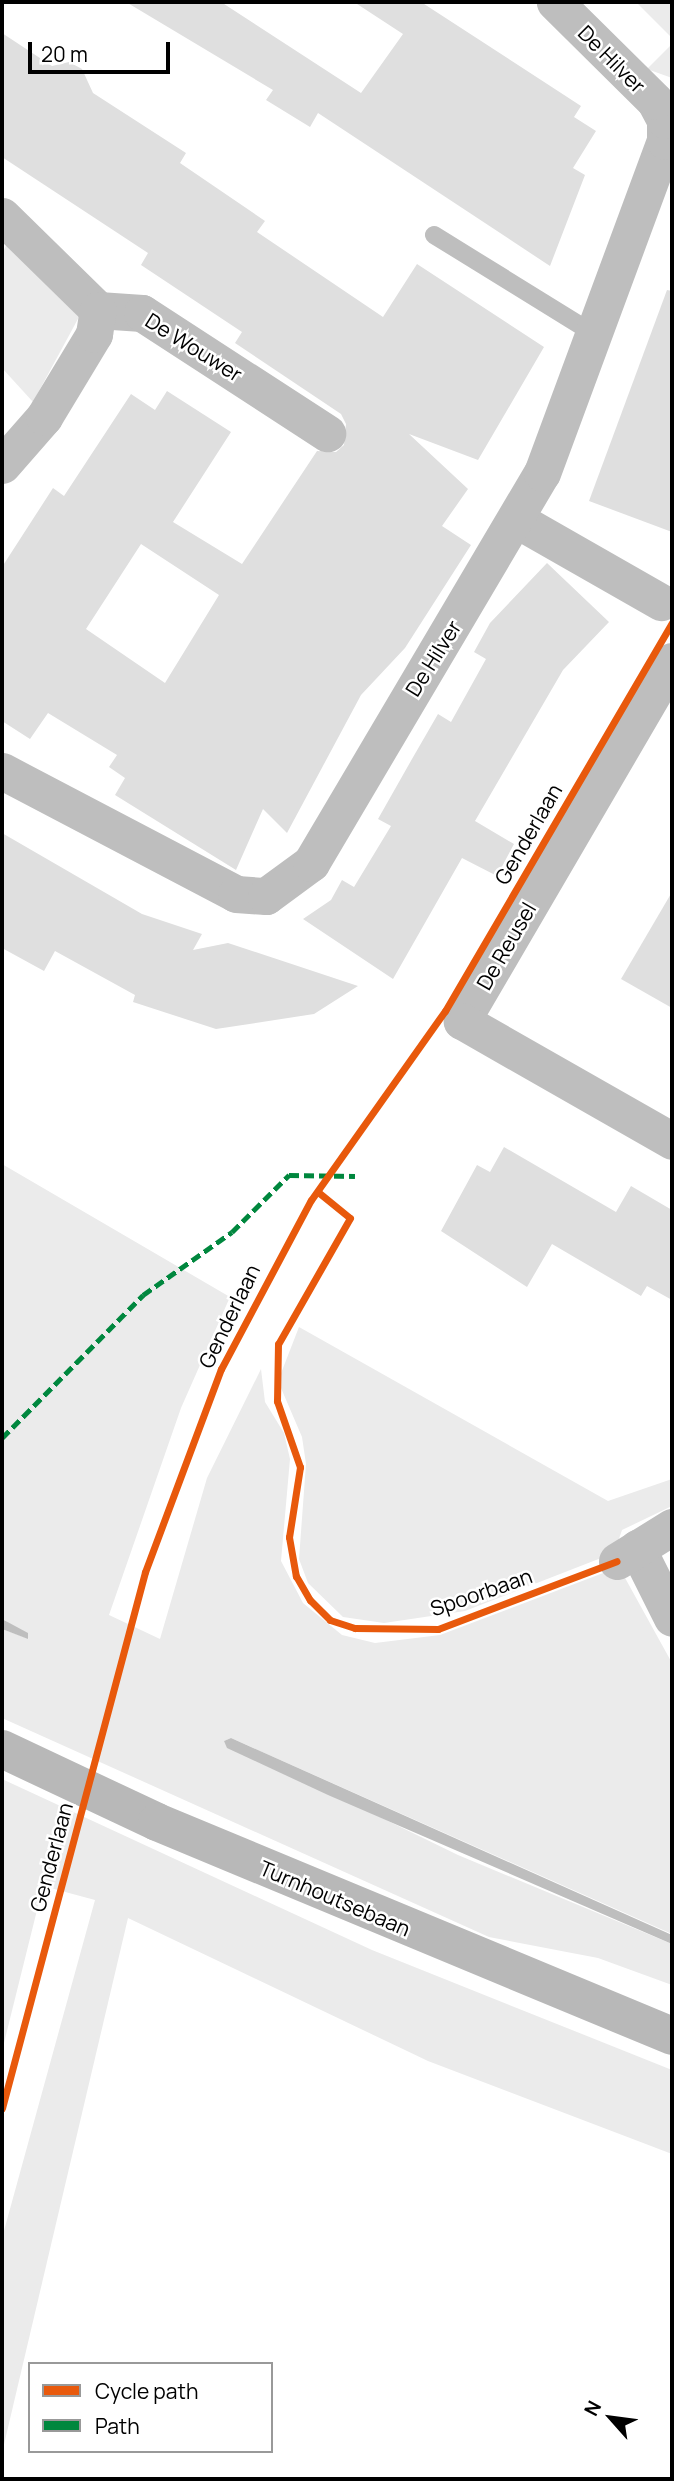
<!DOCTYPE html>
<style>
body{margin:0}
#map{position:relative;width:674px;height:2481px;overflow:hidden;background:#fff;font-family:Manrope,sans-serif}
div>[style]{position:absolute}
.green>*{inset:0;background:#ebebeb}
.water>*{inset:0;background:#bebebe}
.building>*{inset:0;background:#dfdfdf}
.service>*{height:18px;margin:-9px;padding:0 9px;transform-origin:9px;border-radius:9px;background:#bebebe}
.minor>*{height:37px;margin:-18.5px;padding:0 18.5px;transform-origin:18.5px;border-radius:18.5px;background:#bebebe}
.secondary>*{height:38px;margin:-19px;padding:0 19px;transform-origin:19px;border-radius:19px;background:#b8b8b8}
.quiet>*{height:5px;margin-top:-2.5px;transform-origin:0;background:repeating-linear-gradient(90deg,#00873e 0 10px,transparent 0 15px)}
.cycleway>*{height:7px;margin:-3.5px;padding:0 3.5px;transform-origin:3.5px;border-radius:3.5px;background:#e8590c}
span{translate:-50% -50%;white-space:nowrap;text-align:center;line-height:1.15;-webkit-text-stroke:5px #fff;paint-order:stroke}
.street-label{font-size:21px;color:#000}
.frame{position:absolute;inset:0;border:4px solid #000;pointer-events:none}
.legend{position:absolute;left:28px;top:2362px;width:245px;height:91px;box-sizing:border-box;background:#fff;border:2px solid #999;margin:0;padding:9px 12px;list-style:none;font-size:21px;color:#000}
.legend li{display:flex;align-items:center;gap:14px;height:35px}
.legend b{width:35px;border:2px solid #999}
.north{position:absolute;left:576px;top:2383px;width:70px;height:70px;-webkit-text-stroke:5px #fff;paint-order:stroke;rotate:298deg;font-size:19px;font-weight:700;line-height:28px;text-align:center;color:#000}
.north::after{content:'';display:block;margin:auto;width:24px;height:32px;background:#000;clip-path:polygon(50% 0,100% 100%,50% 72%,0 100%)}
.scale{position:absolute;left:28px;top:42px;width:142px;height:32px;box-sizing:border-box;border:4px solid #000;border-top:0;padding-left:9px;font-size:21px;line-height:24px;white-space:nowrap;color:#000;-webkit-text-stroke:5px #fff;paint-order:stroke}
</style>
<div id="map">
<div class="green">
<i style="clip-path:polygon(636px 2px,672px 2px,672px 38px)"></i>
<i style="clip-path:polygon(672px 44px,672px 78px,647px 69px)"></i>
<i style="clip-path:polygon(8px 241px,79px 317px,33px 402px,2px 368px,2px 254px)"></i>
<i style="clip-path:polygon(2px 1164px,230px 1297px,181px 1408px,109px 1615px,160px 1639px,207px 1478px,261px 1369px,265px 1402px,284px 1433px,290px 1459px,281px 1561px,303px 1603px,342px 1635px,375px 1643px,440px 1635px,619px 1567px,672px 1663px,672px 1934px,231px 1738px,224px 1741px,458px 1855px,672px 1944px,672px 1985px,598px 1958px,489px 1937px,2px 1718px,2px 1629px,29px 1639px,2px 1618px)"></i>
<i style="clip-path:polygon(299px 1327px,608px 1501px,672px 1479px,672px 1506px,622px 1530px,614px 1553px,465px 1611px,384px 1623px,343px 1617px,308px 1583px,299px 1559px,306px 1464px,302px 1437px,278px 1381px)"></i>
<i style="clip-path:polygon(2px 1779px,372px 1950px,672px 2070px,672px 2154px,428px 2061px,128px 1918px,2px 2453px,2px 2238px,95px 1900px,43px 1886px,2px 2051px)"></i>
</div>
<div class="water">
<i style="clip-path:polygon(2px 1619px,28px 1633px,28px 1639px,2px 1629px)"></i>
<i style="clip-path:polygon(231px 1738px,672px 1935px,672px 1944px,328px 1795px,227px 1748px,224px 1741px)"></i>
</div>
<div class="building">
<i style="clip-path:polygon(126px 2px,221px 2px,361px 93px,403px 34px,354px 2px,421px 2px,581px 106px,574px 117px,596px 131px,573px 168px,585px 175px,550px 266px,318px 113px,310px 127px,266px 100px,273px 90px)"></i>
<i style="clip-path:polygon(evenodd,2px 33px,52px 66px,69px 62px,82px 69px,93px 93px,186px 153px,180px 163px,265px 221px,257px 232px,383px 317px,417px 264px,544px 347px,478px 460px,409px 434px,468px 489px,442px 526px,471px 545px,405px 648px,361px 695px,287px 833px,263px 809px,236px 870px,115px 795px,125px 778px,109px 767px,117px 755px,48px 713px,30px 739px,2px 721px,2px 567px,53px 488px,64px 496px,131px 394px,155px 410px,167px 391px,231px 432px,173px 522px,242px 564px,317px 451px,336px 452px,344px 445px,346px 424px,341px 414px,235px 343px,242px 332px,141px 265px,148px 253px,2px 157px,2px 33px,141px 544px,219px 595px,165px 683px,86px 629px,141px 544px)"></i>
<i style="clip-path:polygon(667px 290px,672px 291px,672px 532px,589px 501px)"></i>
<i style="clip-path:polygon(547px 563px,609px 622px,563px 670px,475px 821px,514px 844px,497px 876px,462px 858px,393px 979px,303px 919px,331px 900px,342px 880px,354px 887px,391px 826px,378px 819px,412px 759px,438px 714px,451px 722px,486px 659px,474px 652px,490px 623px)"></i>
<i style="clip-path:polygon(2px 833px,142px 914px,202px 934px,193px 950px,228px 943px,358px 986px,314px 1014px,216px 1029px,133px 1002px,135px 995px,55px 951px,44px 971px,2px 948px)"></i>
<i style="clip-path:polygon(672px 892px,672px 1008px,621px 979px)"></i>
<i style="clip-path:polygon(504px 1147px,616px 1212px,631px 1186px,672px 1210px,672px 1300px,647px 1286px,641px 1296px,552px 1244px,527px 1287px,441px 1231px,477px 1165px,490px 1172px)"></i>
</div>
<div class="service">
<i style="left:434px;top:235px;width:188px;rotate:31.7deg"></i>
</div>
<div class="minor">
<i style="left:2px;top:216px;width:134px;rotate:44.4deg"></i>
<i style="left:98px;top:310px;width:44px;rotate:3.9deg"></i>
<i style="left:142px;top:313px;width:221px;rotate:33deg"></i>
<i style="left:2px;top:465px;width:64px;rotate:-48.8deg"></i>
<i style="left:44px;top:417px;width:97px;rotate:-58.9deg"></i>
<i style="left:94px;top:334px;width:24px;rotate:-81deg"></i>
<i style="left:517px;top:520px;width:166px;rotate:29.7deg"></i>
<i style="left:672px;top:661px;width:417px;rotate:120.3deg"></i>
<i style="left:462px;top:1021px;width:242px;rotate:29.7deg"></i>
<i style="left:2px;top:771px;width:264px;rotate:27.7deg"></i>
<i style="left:236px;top:894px;width:30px;rotate:4deg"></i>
<i style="left:266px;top:896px;width:56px;rotate:-36.3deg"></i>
<i style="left:311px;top:863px;width:453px;rotate:-59.4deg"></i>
<i style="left:542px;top:473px;width:354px;rotate:-69.7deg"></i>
<i style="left:665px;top:141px;width:21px;rotate:-90deg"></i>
<i style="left:665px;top:120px;width:21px;rotate:-118deg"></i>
<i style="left:655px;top:101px;width:141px;rotate:-135.3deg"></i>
<i style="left:637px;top:1548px;width:78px;rotate:63.4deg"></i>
<i style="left:617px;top:1561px;width:65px;rotate:-31.7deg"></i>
</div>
<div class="secondary">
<i style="left:2px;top:1749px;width:171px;rotate:25.2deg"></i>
<i style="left:157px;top:1822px;width:558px;rotate:22.56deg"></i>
</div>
<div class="quiet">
<i style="left:2px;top:1438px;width:201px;rotate:-45.4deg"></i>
<i style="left:143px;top:1295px;width:109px;rotate:-35.3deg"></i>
<i style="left:232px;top:1232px;width:81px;rotate:-45deg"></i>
<i style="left:289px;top:1175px;width:66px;rotate:0.9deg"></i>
</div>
<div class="cycleway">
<i style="left:318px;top:1192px;width:41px;rotate:39.1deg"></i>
<i style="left:350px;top:1218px;width:145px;rotate:119.7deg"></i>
<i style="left:278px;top:1344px;width:57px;rotate:91deg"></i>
<i style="left:277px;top:1401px;width:70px;rotate:70.8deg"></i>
<i style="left:300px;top:1467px;width:71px;rotate:98.9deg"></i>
<i style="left:289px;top:1537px;width:40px;rotate:80deg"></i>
<i style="left:296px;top:1576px;width:28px;rotate:60deg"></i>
<i style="left:310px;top:1600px;width:28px;rotate:45deg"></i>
<i style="left:330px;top:1620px;width:26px;rotate:18deg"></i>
<i style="left:355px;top:1628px;width:83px;rotate:0.7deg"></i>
<i style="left:438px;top:1629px;width:191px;rotate:-20.8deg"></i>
<i style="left:2px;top:2108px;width:555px;rotate:-75.06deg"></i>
<i style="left:145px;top:1572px;width:217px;rotate:-69.5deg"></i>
<i style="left:221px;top:1369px;width:191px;rotate:-62deg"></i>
<i style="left:311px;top:1200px;width:232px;rotate:-54.7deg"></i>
<i style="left:445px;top:1011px;width:450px;rotate:-59.7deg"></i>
</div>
<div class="street-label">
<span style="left:612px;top:59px;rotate:45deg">De Hilver</span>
<span style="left:194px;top:347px;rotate:32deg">De Wouwer</span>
<span style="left:433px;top:658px;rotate:-58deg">De Hilver</span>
<span style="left:528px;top:834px;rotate:-60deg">Genderlaan</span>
<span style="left:506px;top:946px;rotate:-60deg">De Reusel</span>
<span style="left:229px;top:1316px;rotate:-64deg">Genderlaan</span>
<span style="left:481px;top:1592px;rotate:-19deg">Spoorbaan</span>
<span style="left:51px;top:1857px;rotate:-75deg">Genderlaan</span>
<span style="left:335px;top:1898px;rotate:23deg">Turnhoutsebaan</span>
</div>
<div class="frame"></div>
<ul class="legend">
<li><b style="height:9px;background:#e8590c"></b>Cycle path</li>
<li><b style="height:9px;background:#00873e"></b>Path</li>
</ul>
<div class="north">N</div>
<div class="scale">20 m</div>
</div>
